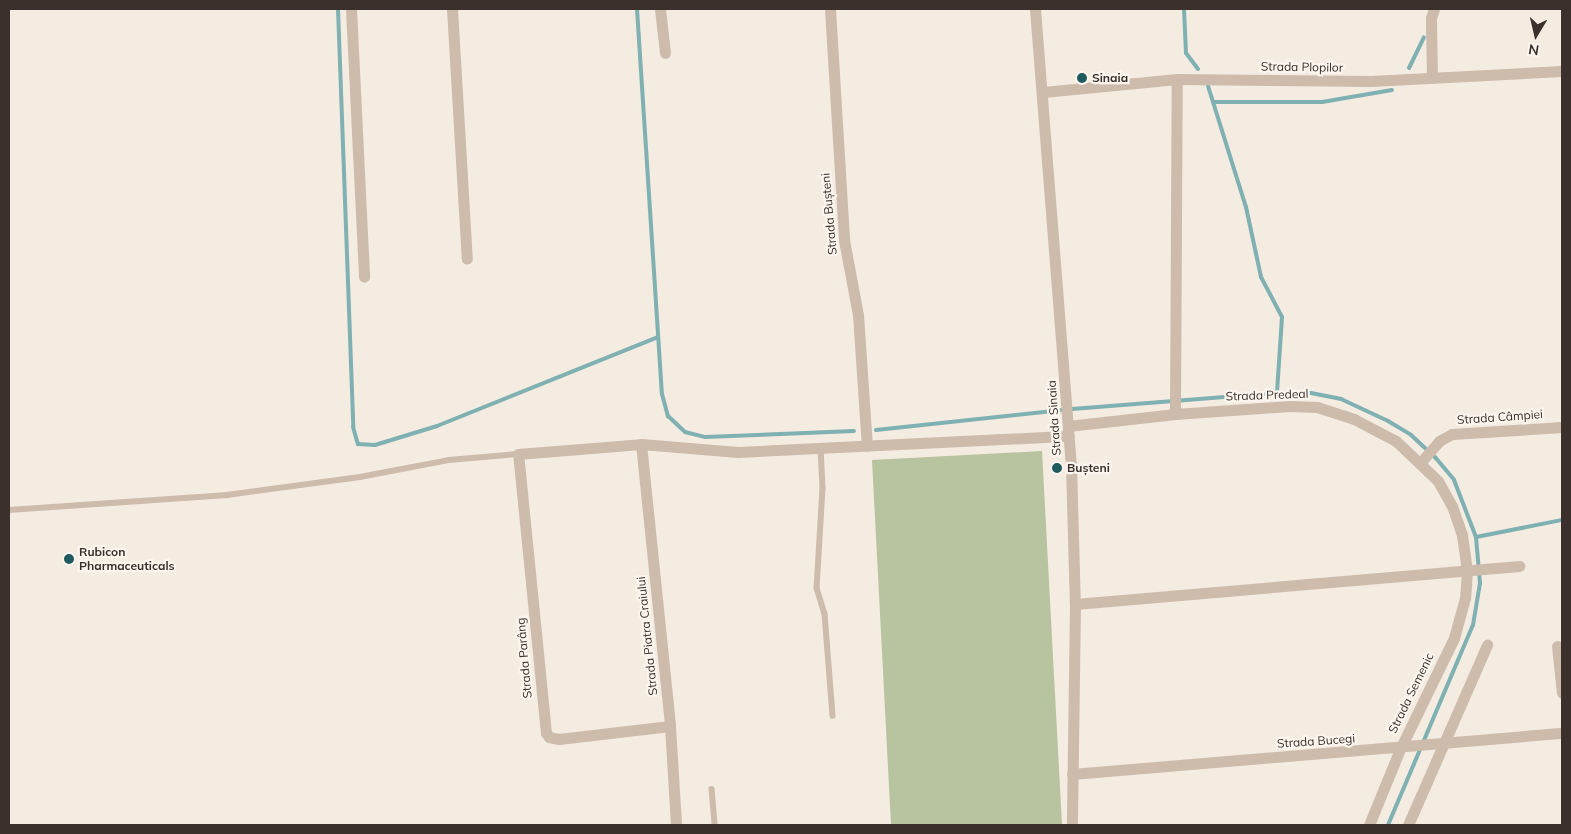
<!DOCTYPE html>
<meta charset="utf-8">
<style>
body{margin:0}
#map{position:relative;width:1571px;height:834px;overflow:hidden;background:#f4ebe1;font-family:Mulish,sans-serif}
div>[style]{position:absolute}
.green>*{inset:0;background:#b8c4a0}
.stream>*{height:4px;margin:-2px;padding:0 2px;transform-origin:2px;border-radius:2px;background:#7fb0b2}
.service>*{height:5.5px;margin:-2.75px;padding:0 2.75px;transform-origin:2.75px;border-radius:2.75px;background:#cdbbac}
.minor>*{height:11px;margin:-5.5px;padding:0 5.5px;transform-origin:5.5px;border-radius:5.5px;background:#cdbbac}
.dots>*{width:14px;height:14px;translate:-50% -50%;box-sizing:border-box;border:2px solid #fbf5ee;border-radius:50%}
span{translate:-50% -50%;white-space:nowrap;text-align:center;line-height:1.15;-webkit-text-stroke:4.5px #fbf5ee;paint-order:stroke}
.street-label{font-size:12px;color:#3b302b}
.poi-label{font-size:12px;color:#3b302b;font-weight:700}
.left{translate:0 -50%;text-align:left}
.frame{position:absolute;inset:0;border:10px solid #3b302b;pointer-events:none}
.north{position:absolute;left:1511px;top:10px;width:50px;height:50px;-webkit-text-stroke:4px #fbf5ee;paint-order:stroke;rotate:189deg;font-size:14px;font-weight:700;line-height:20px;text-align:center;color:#3b302b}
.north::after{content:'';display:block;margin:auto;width:18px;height:22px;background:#3b302b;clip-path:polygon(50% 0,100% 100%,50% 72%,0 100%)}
</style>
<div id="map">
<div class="green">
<i style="clip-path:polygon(1042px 451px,1062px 825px,891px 825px,872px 460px)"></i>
</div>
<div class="stream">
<i style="left:338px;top:9px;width:418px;rotate:87.9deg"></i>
<i style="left:353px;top:427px;width:18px;rotate:74deg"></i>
<i style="left:358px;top:444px;width:17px;rotate:3deg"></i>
<i style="left:375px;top:445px;width:65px;rotate:-17deg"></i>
<i style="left:437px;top:426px;width:238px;rotate:-21.9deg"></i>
<i style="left:637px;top:9px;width:386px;rotate:86.3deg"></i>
<i style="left:662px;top:394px;width:23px;rotate:75deg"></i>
<i style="left:668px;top:416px;width:23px;rotate:43deg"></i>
<i style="left:685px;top:432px;width:21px;rotate:14deg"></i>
<i style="left:705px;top:437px;width:149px;rotate:-2.3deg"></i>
<i style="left:1184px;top:9px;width:44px;rotate:87.4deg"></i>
<i style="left:1186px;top:53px;width:20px;rotate:53deg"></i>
<i style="left:1409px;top:68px;width:34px;rotate:-64deg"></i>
<i style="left:1208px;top:86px;width:127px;rotate:72.6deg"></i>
<i style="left:1246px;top:207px;width:72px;rotate:77.9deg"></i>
<i style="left:1261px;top:277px;width:45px;rotate:62.3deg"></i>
<i style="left:1282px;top:317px;width:76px;rotate:93.8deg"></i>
<i style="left:1277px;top:393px;width:34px"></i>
<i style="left:1311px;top:393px;width:31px;rotate:11deg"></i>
<i style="left:1341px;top:399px;width:52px;rotate:25.1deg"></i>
<i style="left:1388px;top:421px;width:27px;rotate:31deg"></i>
<i style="left:1411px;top:435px;width:33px;rotate:43deg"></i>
<i style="left:1435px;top:457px;width:30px;rotate:50deg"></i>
<i style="left:1454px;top:480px;width:61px;rotate:68.9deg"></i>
<i style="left:1476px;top:537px;width:88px;rotate:-11.2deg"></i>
<i style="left:1215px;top:102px;width:107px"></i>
<i style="left:1322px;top:102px;width:71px;rotate:-9.7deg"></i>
<i style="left:876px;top:430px;width:197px;rotate:-6.1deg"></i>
<i style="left:1072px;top:409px;width:206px;rotate:-4.5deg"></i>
<i style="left:1388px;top:825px;width:217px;rotate:-67deg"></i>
<i style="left:1473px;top:625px;width:43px;rotate:-80.5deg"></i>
<i style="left:1480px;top:583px;width:46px;rotate:-95deg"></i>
</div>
<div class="service">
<i style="left:821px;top:447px;width:41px;rotate:87.2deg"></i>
<i style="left:823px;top:488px;width:100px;rotate:93.4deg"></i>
<i style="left:817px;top:588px;width:27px;rotate:73deg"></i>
<i style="left:825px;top:614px;width:102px;rotate:85.5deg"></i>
<i style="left:9px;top:510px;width:219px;rotate:-3.9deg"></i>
<i style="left:227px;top:495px;width:134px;rotate:-7.7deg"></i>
<i style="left:360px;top:477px;width:91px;rotate:-10.8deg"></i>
<i style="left:449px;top:460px;width:69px;rotate:-5deg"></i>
<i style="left:712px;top:789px;width:36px;rotate:85deg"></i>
</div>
<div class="minor">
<i style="left:351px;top:9px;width:268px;rotate:87.2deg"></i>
<i style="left:452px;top:9px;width:250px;rotate:86.6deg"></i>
<i style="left:660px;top:9px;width:44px;rotate:83.5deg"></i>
<i style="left:830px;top:9px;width:231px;rotate:86.5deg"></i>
<i style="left:844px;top:240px;width:76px;rotate:79.4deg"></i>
<i style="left:858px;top:315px;width:131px;rotate:86.1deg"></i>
<i style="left:1035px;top:9px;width:457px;rotate:85.5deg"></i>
<i style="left:1071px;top:465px;width:139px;rotate:88.4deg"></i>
<i style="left:1075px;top:604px;width:221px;rotate:90.8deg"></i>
<i style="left:1432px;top:78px;width:60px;rotate:-91deg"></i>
<i style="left:1431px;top:18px;width:9px;rotate:-72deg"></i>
<i style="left:1043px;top:92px;width:135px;rotate:-5.5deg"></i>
<i style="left:1177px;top:79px;width:194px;rotate:0.6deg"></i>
<i style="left:1371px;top:81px;width:191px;rotate:-3deg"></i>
<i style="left:1175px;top:414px;width:335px;rotate:-89.7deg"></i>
<i style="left:1068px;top:426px;width:108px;rotate:-6.4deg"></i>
<i style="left:1175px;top:414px;width:115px;rotate:-4deg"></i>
<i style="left:1290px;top:406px;width:27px;rotate:2deg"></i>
<i style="left:1317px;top:407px;width:39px;rotate:18deg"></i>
<i style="left:1354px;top:419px;width:47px;rotate:27.6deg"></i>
<i style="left:1396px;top:441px;width:58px;rotate:43.6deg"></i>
<i style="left:1438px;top:481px;width:29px;rotate:61deg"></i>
<i style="left:1452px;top:506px;width:31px;rotate:71deg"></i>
<i style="left:1462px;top:535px;width:36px;rotate:82deg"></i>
<i style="left:1467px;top:571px;width:27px;rotate:94deg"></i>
<i style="left:1465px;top:598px;width:41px;rotate:105.4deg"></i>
<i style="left:1454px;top:638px;width:123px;rotate:115.9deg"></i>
<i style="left:1400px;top:749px;width:82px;rotate:112.2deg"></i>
<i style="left:641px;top:444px;width:283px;rotate:84.1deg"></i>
<i style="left:670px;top:726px;width:99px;rotate:86.5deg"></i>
<i style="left:1421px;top:462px;width:28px;rotate:-49deg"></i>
<i style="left:1439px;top:441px;width:15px;rotate:-28deg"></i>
<i style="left:1452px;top:434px;width:110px;rotate:-3.6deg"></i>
<i style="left:1075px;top:604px;width:446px;rotate:-4.9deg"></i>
<i style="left:1557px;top:646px;width:47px;rotate:83.9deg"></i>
<i style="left:670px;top:726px;width:112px;rotate:173.3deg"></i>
<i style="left:559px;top:739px;width:10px;rotate:-169deg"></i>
<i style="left:549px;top:737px;width:5px;rotate:-127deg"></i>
<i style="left:546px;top:733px;width:280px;rotate:-95.7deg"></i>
<i style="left:518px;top:454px;width:123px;rotate:-4.6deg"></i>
<i style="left:641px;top:444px;width:97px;rotate:4.7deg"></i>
<i style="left:738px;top:452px;width:331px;rotate:-2.8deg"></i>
<i style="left:1072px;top:774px;width:492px;rotate:-4.8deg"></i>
<i style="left:1408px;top:825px;width:197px;rotate:-66.3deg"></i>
</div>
<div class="dots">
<i style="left:1082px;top:78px;background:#1f5a5e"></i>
<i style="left:1057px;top:468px;background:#1f5a5e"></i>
<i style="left:69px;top:559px;background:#1f5a5e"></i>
</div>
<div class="street-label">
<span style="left:1302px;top:67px;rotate:1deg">Strada Plopilor</span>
<span style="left:829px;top:214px;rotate:-95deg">Strada Bușteni</span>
<span style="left:1267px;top:395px;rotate:-2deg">Strada Predeal</span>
<span style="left:1500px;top:417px;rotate:-4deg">Strada Câmpiei</span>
<span style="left:1054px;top:418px;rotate:-94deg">Strada Sinaia</span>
<span style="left:647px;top:636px;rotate:-96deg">Strada Piatra Craiului</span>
<span style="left:524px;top:658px;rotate:-95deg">Strada Parâng</span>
<span style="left:1411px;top:693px;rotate:-64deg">Strada Semenic</span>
<span style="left:1316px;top:741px;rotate:-4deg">Strada Bucegi</span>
</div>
<div class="poi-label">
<span class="left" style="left:1092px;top:78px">Sinaia</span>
<span class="left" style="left:1067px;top:468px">Bușteni</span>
<span class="left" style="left:79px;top:559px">Rubicon<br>Pharmaceuticals</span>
</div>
<div class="frame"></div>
<div class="north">N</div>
</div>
